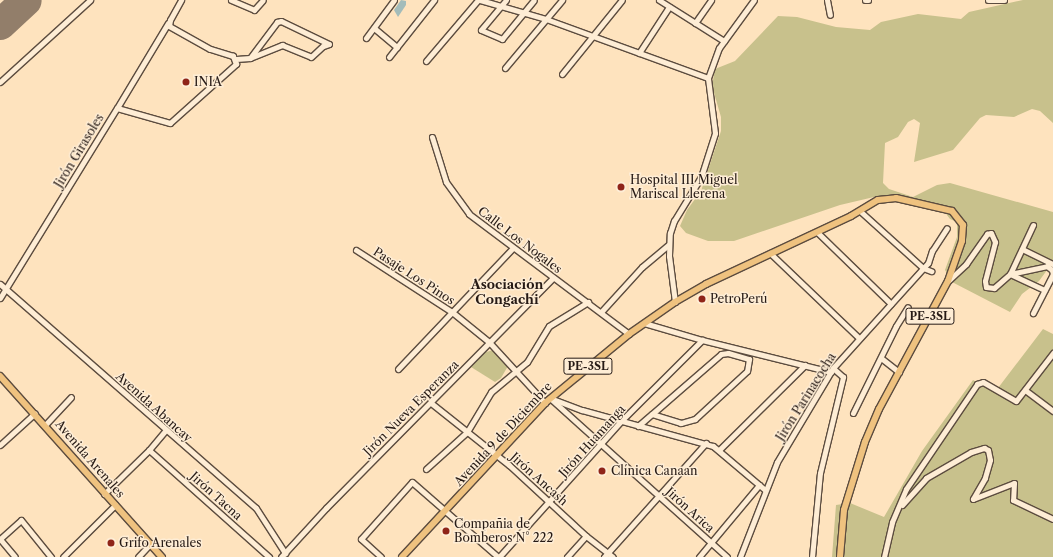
<!DOCTYPE html>
<meta charset="utf-8">
<style>
body{margin:0}
#map{position:relative;width:1053px;height:557px;overflow:hidden;background:#fee3be;font-family:"Libre Caslon Text",serif}
div>[style]{position:absolute}
.green>*{inset:0;background:#c8c18c}
.water>*{inset:0;background:#a3bcba}
.runway>*{height:31px;margin:-15.5px;padding:0 15.5px;transform-origin:15.5px;border-radius:15.5px;background:#927e6a}
.roads{filter:drop-shadow(1px 0 #5c4c3f) drop-shadow(-1px 0 #5c4c3f) drop-shadow(0 1px #5c4c3f) drop-shadow(0 -1px #5c4c3f)}
.minor>*{height:5px;margin:-2.5px;padding:0 2.5px;transform-origin:2.5px;border-radius:2.5px;background:#feedd5}
.major>*{height:6px;margin:-3px;padding:0 3px;transform-origin:3px;border-radius:3px;background:#efc27f}
.dots>*{width:11px;height:11px;translate:-50% -50%;box-sizing:border-box;border:2px solid #feedd5;border-radius:50%}
span{translate:-50% -50%;white-space:nowrap;text-align:center;line-height:1.15;-webkit-text-stroke:3px #feedd5;paint-order:stroke}
.shield-label span{padding:1px 3px;background:#feedd5;border:1px solid;border-radius:3px;-webkit-text-stroke-width:0}
.shield-label{font-size:11px;color:#261a15;font-weight:700}
.poi-label{font-size:12px;color:#261a15}
.left{translate:0 -50%;text-align:left}
.street-label{font-size:12px;color:#261a15}
.neighbourhood-label{font-size:13px;color:#261a15;font-weight:700}
</style>
<div id="map">
<div class="green">
<i style="clip-path:polygon(1023px 0,1053px 0,1053px 123px,1040px 111px,1032px 109px,1014px 117px,986px 115px,980px 118px,953px 150px,914px 162px,920px 123px,914px 119px,908px 122px,898px 137px,885px 143px,883px 183px,889px 189px,913px 197px,937px 185px,950px 183px,1053px 212px,1053px 262px,1039px 281px,1022px 294px,1010px 312px,952px 282px,945px 270px,957px 237px,957px 222px,950px 219px,941px 207px,888px 195px,874px 197px,840px 205px,734px 241px,708px 241px,686px 233px,680px 226px,687px 210px,701px 191px,721px 131px,721px 117px,712px 86px,715px 69px,735px 61px,778px 16px,797px 17px,836px 27px,870px 30px,881px 22px,918px 14px,961px 19px,969px 12px)"></i>
<i style="clip-path:polygon(1043px 329px,1053px 334px,1053px 557px,832px 557px,836px 505px,850px 503px,884px 517px,922px 451px,973px 380px,995px 392px)"></i>
<i style="clip-path:polygon(493px 350px,508px 366px,501px 378px,495px 382px,471px 367px,483px 353px)"></i>
</div>
<div class="water">
<i style="clip-path:polygon(401px 0,406px 1px,406px 5px,398px 17px,394px 10px)"></i>
</div>
<div class="runway">
<i style="left:0;top:24px;width:35px;rotate:-43deg"></i>
</div>
<div class="roads">
<div class="minor">
<i style="left:231px;top:0;width:25px;rotate:23deg"></i>
<i style="left:254px;top:10px;width:13px;rotate:-48deg"></i>
<i style="left:480px;top:0;width:69px;rotate:16.1deg"></i>
<i style="left:546px;top:19px;width:172px;rotate:20deg"></i>
<i style="left:506px;top:0;width:39px;rotate:130deg"></i>
<i style="left:481px;top:30px;width:23px;rotate:23deg"></i>
<i style="left:502px;top:39px;width:50px;rotate:-50.6deg"></i>
<i style="left:659px;top:0;width:77px;rotate:32.2deg"></i>
<i style="left:827px;top:0;width:15px;rotate:79deg"></i>
<i style="left:865px;top:0;width:3px"></i>
<i style="left:988px;top:0;width:16px"></i>
<i style="left:695px;top:23px;width:28px;rotate:-55deg"></i>
<i style="left:374px;top:28px;width:30px;rotate:40deg"></i>
<i style="left:366px;top:38px;width:47px;rotate:-53.6deg"></i>
<i style="left:639px;top:53px;width:55px;rotate:-56.9deg"></i>
<i style="left:389px;top:57px;width:73px;rotate:-51.7deg"></i>
<i style="left:250px;top:58px;width:35px;rotate:-22deg"></i>
<i style="left:282px;top:45px;width:31px;rotate:22deg"></i>
<i style="left:311px;top:57px;width:16px;rotate:-43deg"></i>
<i style="left:323px;top:46px;width:6px;rotate:-18deg"></i>
<i style="left:236px;top:59px;width:14px;rotate:-4deg"></i>
<i style="left:250px;top:58px;width:45px;rotate:-53.1deg"></i>
<i style="left:277px;top:22px;width:4px;rotate:-14deg"></i>
<i style="left:281px;top:21px;width:53px;rotate:25.6deg"></i>
<i style="left:426px;top:61px;width:80px;rotate:-49.6deg"></i>
<i style="left:505px;top:68px;width:89px;rotate:-50deg"></i>
<i style="left:562px;top:74px;width:95px;rotate:-51deg"></i>
<i style="left:0;top:82px;width:122px;rotate:-42.3deg"></i>
<i style="left:117px;top:108px;width:99px;rotate:-59deg"></i>
<i style="left:432px;top:137px;width:47px;rotate:72.7deg"></i>
<i style="left:446px;top:182px;width:39px;rotate:54deg"></i>
<i style="left:469px;top:214px;width:200px;rotate:36.9deg"></i>
<i style="left:860px;top:211px;width:85px;rotate:42.1deg"></i>
<i style="left:923px;top:268px;width:9px;rotate:21deg"></i>
<i style="left:1033px;top:225px;width:54px;rotate:115.1deg"></i>
<i style="left:1010px;top:274px;width:38px;rotate:25deg"></i>
<i style="left:817px;top:232px;width:103px;rotate:44.2deg"></i>
<i style="left:1022px;top:249px;width:34px;rotate:26deg"></i>
<i style="left:356px;top:250px;width:114px;rotate:32.9deg"></i>
<i style="left:452px;top:312px;width:48px;rotate:39deg"></i>
<i style="left:489px;top:342px;width:83px;rotate:47.4deg"></i>
<i style="left:770px;top:253px;width:123px;rotate:43.7deg"></i>
<i style="left:948px;top:281px;width:25px;rotate:-43deg"></i>
<i style="left:966px;top:264px;width:37px;rotate:-55deg"></i>
<i style="left:987px;top:234px;width:4px;rotate:-14deg"></i>
<i style="left:991px;top:233px;width:10px;rotate:66deg"></i>
<i style="left:995px;top:242px;width:40px;rotate:104.4deg"></i>
<i style="left:985px;top:281px;width:6px;rotate:81deg"></i>
<i style="left:986px;top:287px;width:8px;rotate:7deg"></i>
<i style="left:994px;top:288px;width:21px;rotate:-41deg"></i>
<i style="left:1010px;top:274px;width:38px;rotate:-12deg"></i>
<i style="left:1047px;top:266px;width:6px;rotate:39deg"></i>
<i style="left:1052px;top:270px;width:4px;rotate:76deg"></i>
<i style="left:1053px;top:274px;width:44px;rotate:117.1deg"></i>
<i style="left:0;top:284px;width:340px;rotate:41.2deg"></i>
<i style="left:256px;top:508px;width:54px;rotate:57.2deg"></i>
<i style="left:0;top:298px;width:223px;rotate:-58.4deg"></i>
<i style="left:117px;top:108px;width:55px;rotate:15.8deg"></i>
<i style="left:170px;top:123px;width:89px;rotate:-41.8deg"></i>
<i style="left:236px;top:64px;width:9px;rotate:-111deg"></i>
<i style="left:233px;top:56px;width:24px;rotate:-163deg"></i>
<i style="left:210px;top:49px;width:47px;rotate:-150.7deg"></i>
<i style="left:169px;top:26px;width:6px;rotate:-81deg"></i>
<i style="left:170px;top:20px;width:23px;rotate:-61deg"></i>
<i style="left:675px;top:302px;width:46px;rotate:-97.4deg"></i>
<i style="left:669px;top:256px;width:23px;rotate:-88deg"></i>
<i style="left:670px;top:233px;width:13px;rotate:-72deg"></i>
<i style="left:674px;top:221px;width:52px;rotate:-58.5deg"></i>
<i style="left:701px;top:177px;width:46px;rotate:-72.3deg"></i>
<i style="left:715px;top:133px;width:55px;rotate:-97.3deg"></i>
<i style="left:708px;top:78px;width:32px;rotate:-70deg"></i>
<i style="left:719px;top:48px;width:59px;rotate:-53.9deg"></i>
<i style="left:601px;top:312px;width:61px;rotate:-47.7deg"></i>
<i style="left:642px;top:267px;width:35px;rotate:-40deg"></i>
<i style="left:644px;top:323px;width:60px;rotate:16.3deg"></i>
<i style="left:702px;top:340px;width:133px;rotate:13.9deg"></i>
<i style="left:881px;top:358px;width:23px;rotate:38deg"></i>
<i style="left:398px;top:369px;width:167px;rotate:-46.5deg"></i>
<i style="left:1025px;top:390px;width:35px;rotate:37deg"></i>
<i style="left:550px;top:398px;width:34px;rotate:21deg"></i>
<i style="left:582px;top:410px;width:136px;rotate:15.4deg"></i>
<i style="left:713px;top:446px;width:68px;rotate:40.2deg"></i>
<i style="left:552px;top:400px;width:235px;rotate:41.9deg"></i>
<i style="left:431px;top:403px;width:100px;rotate:38.5deg"></i>
<i style="left:509px;top:465px;width:105px;rotate:42.7deg"></i>
<i style="left:586px;top:536px;width:34px;rotate:38deg"></i>
<i style="left:853px;top:413px;width:97px;rotate:-63.7deg"></i>
<i style="left:896px;top:326px;width:22px;rotate:-58deg"></i>
<i style="left:45px;top:425px;width:38px;rotate:-47deg"></i>
<i style="left:638px;top:426px;width:18px;rotate:-41deg"></i>
<i style="left:652px;top:414px;width:91px;rotate:-41deg"></i>
<i style="left:721px;top:354px;width:7px;rotate:-8deg"></i>
<i style="left:728px;top:353px;width:22px;rotate:16deg"></i>
<i style="left:749px;top:359px;width:12px;rotate:99deg"></i>
<i style="left:747px;top:371px;width:71px;rotate:137.3deg"></i>
<i style="left:695px;top:419px;width:15px;rotate:164deg"></i>
<i style="left:681px;top:423px;width:30px;rotate:-163deg"></i>
<i style="left:0;top:445px;width:47px;rotate:-42.4deg"></i>
<i style="left:149px;top:450px;width:161px;rotate:41.7deg"></i>
<i style="left:719px;top:450px;width:121px;rotate:-44.7deg"></i>
<i style="left:426px;top:469px;width:55px;rotate:-42.1deg"></i>
<i style="left:467px;top:432px;width:47px;rotate:-59deg"></i>
<i style="left:491px;top:392px;width:47px;rotate:-39.8deg"></i>
<i style="left:527px;top:362px;width:42px;rotate:-58.6deg"></i>
<i style="left:549px;top:326px;width:46px;rotate:-31.6deg"></i>
<i style="left:104px;top:494px;width:63px;rotate:-44.4deg"></i>
<i style="left:149px;top:450px;width:25px;rotate:-50deg"></i>
<i style="left:902px;top:505px;width:36px;rotate:-48deg"></i>
<i style="left:926px;top:478px;width:52px;rotate:-30deg"></i>
<i style="left:971px;top:452px;width:14px;rotate:-17deg"></i>
<i style="left:984px;top:448px;width:4px;rotate:27deg"></i>
<i style="left:988px;top:450px;width:10px;rotate:79deg"></i>
<i style="left:990px;top:460px;width:19px;rotate:106deg"></i>
<i style="left:985px;top:478px;width:24px;rotate:120deg"></i>
<i style="left:973px;top:499px;width:44px;rotate:-21.3deg"></i>
<i style="left:1014px;top:483px;width:17px;rotate:93deg"></i>
<i style="left:1013px;top:500px;width:44px;rotate:25.4deg"></i>
<i style="left:0;top:539px;width:28px;rotate:-42deg"></i>
<i style="left:21px;top:520px;width:48px;rotate:51deg"></i>
<i style="left:0;top:539px;width:23px;rotate:50deg"></i>
<i style="left:63px;top:557px;width:74px;rotate:-45deg"></i>
<i style="left:138px;top:557px;width:19px;rotate:-47deg"></i>
<i style="left:281px;top:557px;width:67px;rotate:-47.4deg"></i>
<i style="left:326px;top:508px;width:323px;rotate:-45.4deg"></i>
<i style="left:381px;top:557px;width:27px;rotate:-138deg"></i>
<i style="left:361px;top:539px;width:76px;rotate:-48.2deg"></i>
<i style="left:412px;top:482px;width:114px;rotate:41.1deg"></i>
<i style="left:499px;top:557px;width:183px;rotate:-48.1deg"></i>
<i style="left:621px;top:421px;width:115px;rotate:-45deg"></i>
<i style="left:567px;top:557px;width:28px;rotate:-48deg"></i>
<i style="left:604px;top:557px;width:153px;rotate:-48.2deg"></i>
<i style="left:699px;top:557px;width:94px;rotate:-50.2deg"></i>
<i style="left:740px;top:557px;width:102px;rotate:-68.7deg"></i>
<i style="left:777px;top:462px;width:109px;rotate:-59.2deg"></i>
<i style="left:833px;top:368px;width:142px;rotate:-47.9deg"></i>
<i style="left:928px;top:263px;width:13px;rotate:-72deg"></i>
<i style="left:932px;top:251px;width:27px;rotate:-57deg"></i>
<i style="left:812px;top:557px;width:84px;rotate:-84.6deg"></i>
<i style="left:820px;top:473px;width:99px;rotate:-76.5deg"></i>
<i style="left:843px;top:377px;width:13px;rotate:-138deg"></i>
<i style="left:884px;top:557px;width:36px;rotate:-77deg"></i>
<i style="left:892px;top:522px;width:36px;rotate:-67deg"></i>
<i style="left:906px;top:489px;width:127px;rotate:-55.9deg"></i>
<i style="left:977px;top:384px;width:6px;rotate:-18deg"></i>
<i style="left:983px;top:382px;width:38px;rotate:30deg"></i>
<i style="left:1016px;top:401px;width:61px;rotate:-52.4deg"></i>
</div>
<div class="major">
<i style="left:0;top:376px;width:243px;rotate:48.2deg"></i>
<i style="left:402px;top:557px;width:210px;rotate:-47.1deg"></i>
<i style="left:545px;top:403px;width:109px;rotate:-39.4deg"></i>
<i style="left:629px;top:334px;width:56px;rotate:-34.8deg"></i>
<i style="left:675px;top:302px;width:36px;rotate:-30deg"></i>
<i style="left:706px;top:284px;width:160px;rotate:-25.1deg"></i>
<i style="left:851px;top:216px;width:31px;rotate:-31deg"></i>
<i style="left:878px;top:200px;width:18px;rotate:-6deg"></i>
<i style="left:896px;top:198px;width:57px;rotate:13.1deg"></i>
<i style="left:952px;top:211px;width:18px;rotate:52deg"></i>
<i style="left:963px;top:225px;width:16px;rotate:94deg"></i>
<i style="left:962px;top:241px;width:42px;rotate:109.3deg"></i>
<i style="left:948px;top:281px;width:145px;rotate:118.3deg"></i>
<i style="left:879px;top:409px;width:36px;rotate:113deg"></i>
<i style="left:865px;top:442px;width:71px;rotate:107.2deg"></i>
<i style="left:844px;top:510px;width:47px;rotate:94.9deg"></i>
</div>
</div>
<div class="dots">
<i style="left:186px;top:82px;background:#8f2418"></i>
<i style="left:621px;top:187px;background:#8f2418"></i>
<i style="left:702px;top:299px;background:#8f2418"></i>
<i style="left:602px;top:471px;background:#8f2418"></i>
<i style="left:446px;top:531px;background:#8f2418"></i>
<i style="left:111px;top:543px;background:#8f2418"></i>
</div>
<div class="shield-label">
<span style="left:930px;top:316px">PE-3SL</span>
<span style="left:588px;top:366px">PE-3SL</span>
</div>
<div class="poi-label">
<span class="left" style="left:194px;top:82px">INIA</span>
<span class="left" style="left:630px;top:187px">Hospital III Miguel<br>Mariscal Llerena</span>
<span class="left" style="left:710px;top:299px">PetroPerú</span>
<span class="left" style="left:611px;top:471px">Clínica Canaan</span>
<span class="left" style="left:454px;top:531px">Compañia de<br>Bomberos N° 222</span>
<span class="left" style="left:119px;top:543px">Grifo Arenales</span>
</div>
<div class="street-label">
<span style="left:79px;top:151px;rotate:-59deg">Jirón Girasoles</span>
<span style="left:520px;top:240px;rotate:37deg">Calle Los Nogales</span>
<span style="left:414px;top:276px;rotate:33deg">Pasaje Los Pinos</span>
<span style="left:806px;top:397px;rotate:-58deg">Jirón Parinacocha</span>
<span style="left:154px;top:407px;rotate:42deg">Avenida Abancay</span>
<span style="left:411px;top:408px;rotate:-45deg">Jirón Nueva Esperanza</span>
<span style="left:503px;top:434px;rotate:-47deg">Avenida 9 de Diciembre</span>
<span style="left:592px;top:441px;rotate:-48deg">Jirón Huamanga</span>
<span style="left:90px;top:459px;rotate:49deg">Avenida Arenales</span>
<span style="left:539px;top:479px;rotate:42deg">Jirón Ancash</span>
<span style="left:216px;top:496px;rotate:42deg">Jirón Tacna</span>
<span style="left:690px;top:510px;rotate:42deg">Jirón Arica</span>
</div>
<div class="neighbourhood-label">
<span style="left:507px;top:292px">Asociación<br>Congachi</span>
</div>
</div>
